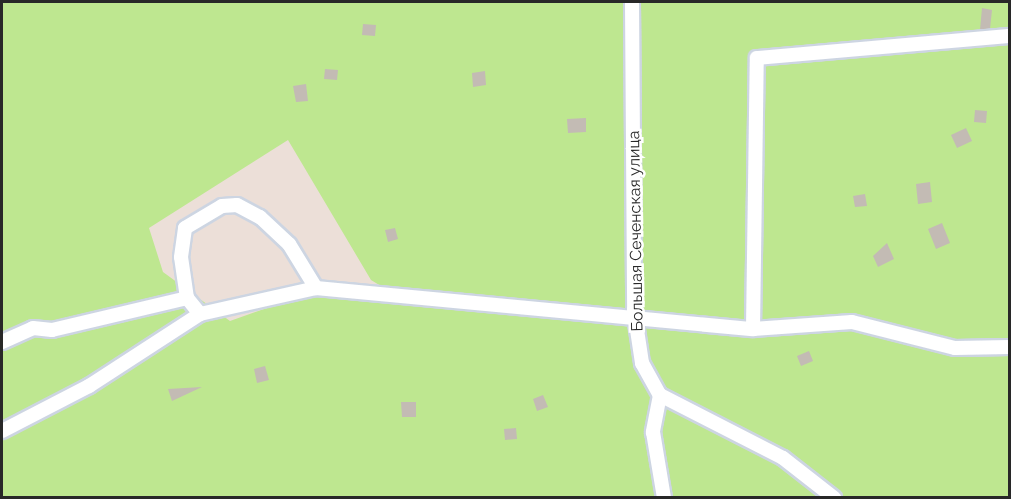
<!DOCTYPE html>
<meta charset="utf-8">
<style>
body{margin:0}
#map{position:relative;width:1011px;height:499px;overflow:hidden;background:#ecdfd8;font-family:Raleway,sans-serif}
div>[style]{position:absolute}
.green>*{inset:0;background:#bee790}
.building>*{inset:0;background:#c3bbb4}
.roads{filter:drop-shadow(2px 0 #cdd5e2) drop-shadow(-2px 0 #cdd5e2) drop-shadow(0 2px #cdd5e2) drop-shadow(0 -2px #cdd5e2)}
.minor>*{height:14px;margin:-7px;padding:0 7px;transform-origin:7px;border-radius:7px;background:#fff}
span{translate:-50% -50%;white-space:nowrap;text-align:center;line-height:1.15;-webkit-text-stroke:5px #fff;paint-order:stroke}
.street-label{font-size:16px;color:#282828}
.frame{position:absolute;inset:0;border:3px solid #282828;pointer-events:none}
</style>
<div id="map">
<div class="green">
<i style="clip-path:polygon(evenodd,2px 2px,1009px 2px,1009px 497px,2px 497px,2px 2px,288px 140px,371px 280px,399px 297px,301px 296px,230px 321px,163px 272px,149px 228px,288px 140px)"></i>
</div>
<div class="building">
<i style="clip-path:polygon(982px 8px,992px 10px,990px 29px,980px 30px)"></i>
<i style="clip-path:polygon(363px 24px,376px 25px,375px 36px,362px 35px)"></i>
<i style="clip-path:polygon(325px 69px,338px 70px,337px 80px,324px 79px)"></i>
<i style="clip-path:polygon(485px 71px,486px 85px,473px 87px,472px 73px)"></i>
<i style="clip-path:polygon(306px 84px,308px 101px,296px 102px,293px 86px)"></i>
<i style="clip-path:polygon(975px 110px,987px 111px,986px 123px,974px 122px)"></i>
<i style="clip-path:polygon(586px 118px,586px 132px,568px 133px,567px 119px)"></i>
<i style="clip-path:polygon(966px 128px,972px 141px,957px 148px,951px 135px)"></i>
<i style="clip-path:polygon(930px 182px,932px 202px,918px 204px,916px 184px)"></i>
<i style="clip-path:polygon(865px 194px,867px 206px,855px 207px,853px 196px)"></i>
<i style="clip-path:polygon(942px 223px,950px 243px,936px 249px,928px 229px)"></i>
<i style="clip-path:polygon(395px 228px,398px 239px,388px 242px,385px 230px)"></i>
<i style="clip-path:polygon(887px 243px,894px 259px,878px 267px,873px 256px)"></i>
<i style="clip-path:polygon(809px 351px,813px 361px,801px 366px,797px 356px)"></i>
<i style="clip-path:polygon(265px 366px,269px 380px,257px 383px,254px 369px)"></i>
<i style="clip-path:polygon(202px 387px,172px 401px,168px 389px)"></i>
<i style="clip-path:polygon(543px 395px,548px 407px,537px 411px,533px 399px)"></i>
<i style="clip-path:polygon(401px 402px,416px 402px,416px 417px,402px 417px)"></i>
<i style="clip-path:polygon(516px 428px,517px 439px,505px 440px,504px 429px)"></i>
</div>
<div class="roads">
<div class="minor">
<i style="left:632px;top:2px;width:308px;rotate:89.6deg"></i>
<i style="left:634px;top:310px;width:54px;rotate:81.4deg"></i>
<i style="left:642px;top:363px;width:37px;rotate:61deg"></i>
<i style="left:660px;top:395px;width:138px;rotate:27.1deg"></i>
<i style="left:783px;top:458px;width:65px;rotate:38.1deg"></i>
<i style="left:200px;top:314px;width:21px;rotate:-129deg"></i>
<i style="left:187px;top:298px;width:41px;rotate:-98.3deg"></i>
<i style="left:181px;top:257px;width:29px;rotate:-82deg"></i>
<i style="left:185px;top:228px;width:43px;rotate:-30.7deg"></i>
<i style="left:222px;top:206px;width:15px;rotate:-4deg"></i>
<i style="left:237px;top:205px;width:26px;rotate:28deg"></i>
<i style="left:260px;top:217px;width:40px;rotate:43deg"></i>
<i style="left:289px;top:244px;width:52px;rotate:58.5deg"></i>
<i style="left:753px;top:329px;width:271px;rotate:-89.2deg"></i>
<i style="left:757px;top:58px;width:254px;rotate:-5deg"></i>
<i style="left:2px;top:342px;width:34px;rotate:-24deg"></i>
<i style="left:33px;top:328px;width:19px;rotate:6deg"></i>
<i style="left:52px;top:330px;width:139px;rotate:-13.3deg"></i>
<i style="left:660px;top:395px;width:38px;rotate:101deg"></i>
<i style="left:653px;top:432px;width:67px;rotate:80.5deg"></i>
<i style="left:2px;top:431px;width:98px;rotate:-27.3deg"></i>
<i style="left:89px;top:386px;width:132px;rotate:-33deg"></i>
<i style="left:200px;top:314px;width:119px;rotate:-12.6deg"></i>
<i style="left:316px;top:288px;width:439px;rotate:5.4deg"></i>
<i style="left:753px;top:329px;width:99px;rotate:-4deg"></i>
<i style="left:852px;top:322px;width:106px;rotate:14.2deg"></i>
<i style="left:955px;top:348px;width:55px;rotate:-1deg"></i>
</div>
</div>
<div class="street-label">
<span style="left:636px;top:231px;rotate:-91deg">Большая Сеченская улица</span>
</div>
<div class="frame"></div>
</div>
